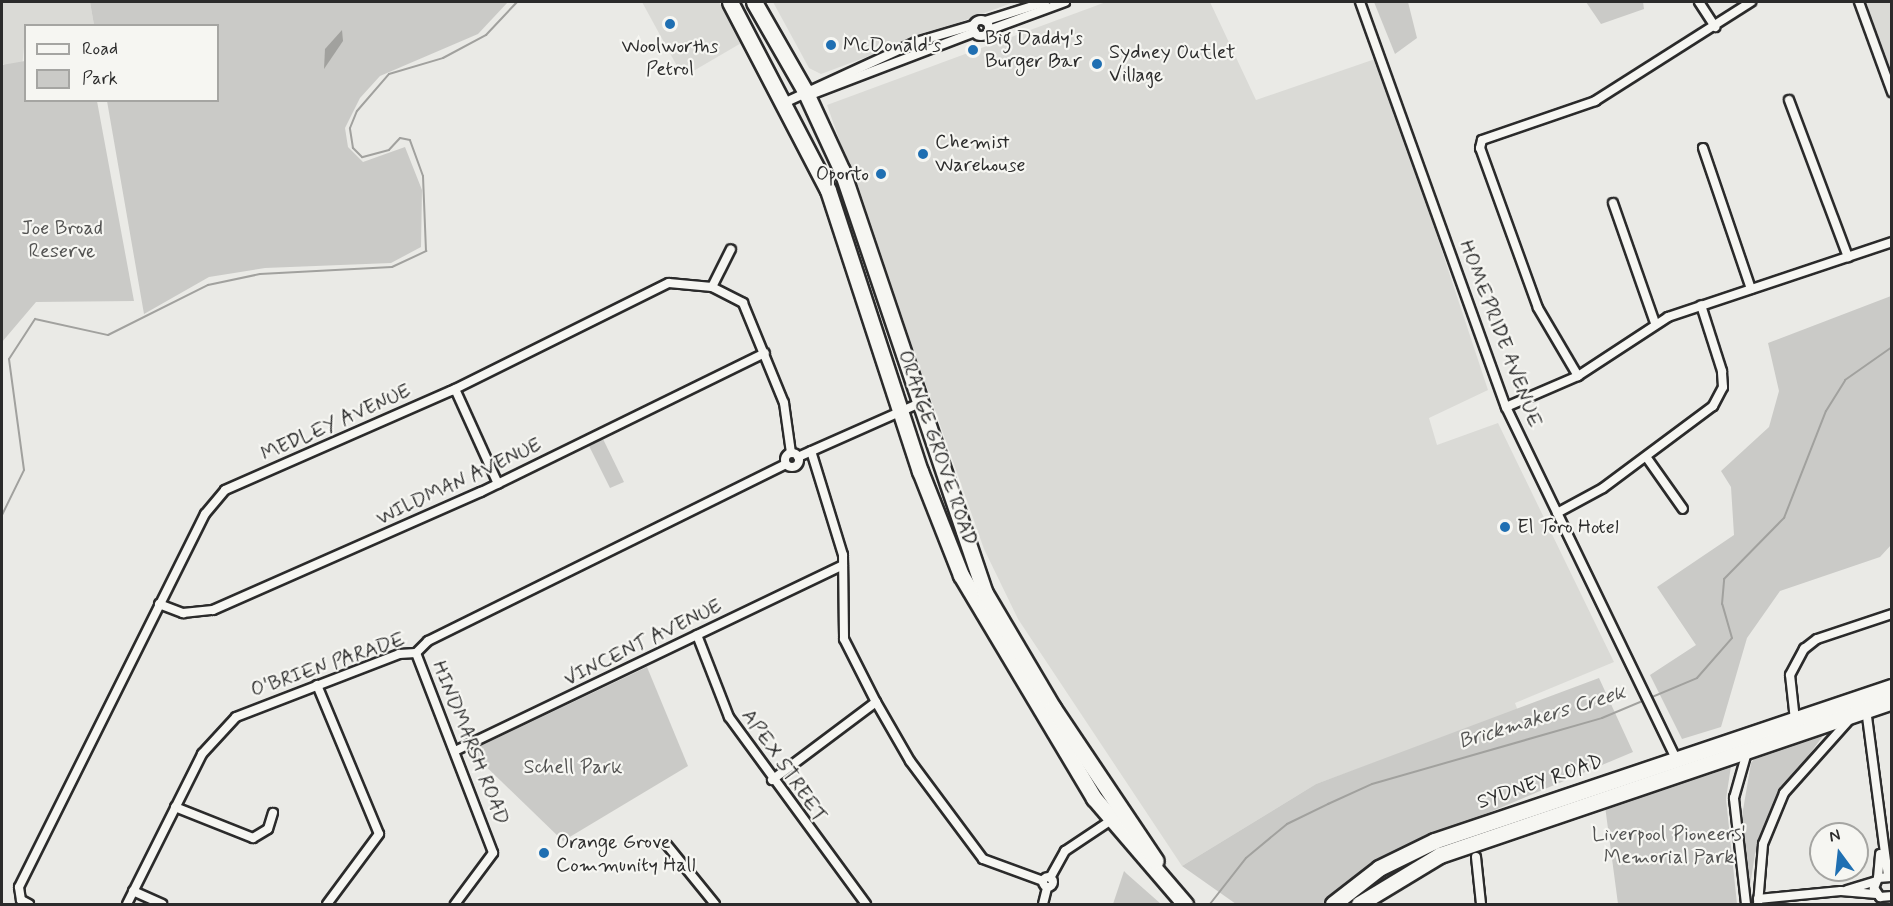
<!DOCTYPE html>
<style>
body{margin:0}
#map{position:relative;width:1893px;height:906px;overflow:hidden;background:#eaeae6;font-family:Mynerve,sans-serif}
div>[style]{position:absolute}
.built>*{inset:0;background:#dadad6}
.green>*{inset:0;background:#cacac7}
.water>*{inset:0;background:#a1a19e}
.stream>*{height:2px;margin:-1px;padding:0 1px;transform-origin:1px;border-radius:1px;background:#a1a19e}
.roads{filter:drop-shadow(2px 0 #2b2b2b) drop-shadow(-2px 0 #2b2b2b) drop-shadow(0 2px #2b2b2b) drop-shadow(0 -2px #2b2b2b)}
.street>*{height:8px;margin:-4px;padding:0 4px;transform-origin:4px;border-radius:4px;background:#f6f6f2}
.street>.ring{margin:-4px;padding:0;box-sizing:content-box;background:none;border:8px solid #f6f6f2;border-radius:50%}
.highway>*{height:15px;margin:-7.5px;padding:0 7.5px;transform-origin:7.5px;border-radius:7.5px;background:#f6f6f2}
.dots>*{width:16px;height:16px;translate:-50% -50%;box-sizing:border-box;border:3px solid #f6f6f2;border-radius:50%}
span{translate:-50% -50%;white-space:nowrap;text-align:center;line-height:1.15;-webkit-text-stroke:4.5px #f6f6f2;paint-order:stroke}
.poi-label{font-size:20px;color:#2b2b2b}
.left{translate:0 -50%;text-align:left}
.right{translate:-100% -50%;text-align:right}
.park-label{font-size:20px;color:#535352}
.street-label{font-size:20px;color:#2b2b2b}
.water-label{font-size:21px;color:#545453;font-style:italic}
.frame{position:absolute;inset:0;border:3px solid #2b2b2b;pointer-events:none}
.legend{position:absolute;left:24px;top:24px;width:195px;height:78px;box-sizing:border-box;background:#f6f6f2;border:2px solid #a5a5a2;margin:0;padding:8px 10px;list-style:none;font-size:18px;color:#2b2b2b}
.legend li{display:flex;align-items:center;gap:12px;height:30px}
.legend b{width:30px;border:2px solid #a5a5a2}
.north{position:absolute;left:1809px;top:822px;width:60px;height:60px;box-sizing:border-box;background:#f6f6f2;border:2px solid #a5a5a2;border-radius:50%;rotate:345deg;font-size:16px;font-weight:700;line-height:24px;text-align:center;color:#2b2b2b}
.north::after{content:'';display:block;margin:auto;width:21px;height:27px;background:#1f6fb2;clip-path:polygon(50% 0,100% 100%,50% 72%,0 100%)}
</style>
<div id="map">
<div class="built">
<i style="clip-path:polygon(2px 2px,90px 2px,94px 25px,26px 26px,21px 78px,2px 63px)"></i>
<i style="clip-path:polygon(642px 2px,719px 2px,743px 42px,683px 77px)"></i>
<i style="clip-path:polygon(773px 2px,1014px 2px,821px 74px,809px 68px)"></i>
<i style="clip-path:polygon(1106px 2px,1210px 2px,1256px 100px,1378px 58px,1488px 390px,1429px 418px,1437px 445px,1498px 423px,1614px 662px,1515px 703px,1518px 711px,1316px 784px,1182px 866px,1018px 619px,984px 549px,827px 105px)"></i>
<i style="clip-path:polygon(1865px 2px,1891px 2px,1891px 74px,1886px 63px)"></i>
</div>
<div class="green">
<i style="clip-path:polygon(90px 2px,508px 2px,478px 34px,380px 76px,360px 98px,345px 128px,348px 147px,363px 162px,405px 147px,422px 190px,421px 247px,391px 263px,265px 268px,209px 277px,144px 314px,107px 101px,218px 100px,218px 26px,94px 25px)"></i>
<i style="clip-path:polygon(1374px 2px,1408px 2px,1417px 38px,1395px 54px)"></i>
<i style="clip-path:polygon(1586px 2px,1643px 2px,1644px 9px,1601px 24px)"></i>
<i style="clip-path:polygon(25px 61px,26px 100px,97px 101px,134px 301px,36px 302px,2px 342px,2px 65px)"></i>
<i style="clip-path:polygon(1891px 296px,1891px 545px,1880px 557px,1780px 591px,1747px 638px,1721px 727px,1682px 739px,1650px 675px,1696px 645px,1657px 587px,1734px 535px,1731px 487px,1721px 471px,1769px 427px,1779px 391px,1768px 343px)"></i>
<i style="clip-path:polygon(603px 439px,624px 482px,610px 488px,589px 446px)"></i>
<i style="clip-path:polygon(647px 667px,688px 766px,563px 841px,470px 751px)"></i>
<i style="clip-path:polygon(1599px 678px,1633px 752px,1378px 859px,1325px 904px,1236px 904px,1182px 866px,1316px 784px)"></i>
<i style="clip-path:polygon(1825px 733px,1772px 806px,1755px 854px,1749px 892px,1742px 816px,1751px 763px,1757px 755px)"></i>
<i style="clip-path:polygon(1731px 766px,1726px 799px,1737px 904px,1618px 904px,1605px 806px)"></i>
<i style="clip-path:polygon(1124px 871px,1127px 874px,1161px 904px,1113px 904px)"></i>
</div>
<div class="water">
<i style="clip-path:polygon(342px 30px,343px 41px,324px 69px,325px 49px)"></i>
</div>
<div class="stream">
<i style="left:2px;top:515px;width:50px;rotate:-63.9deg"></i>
<i style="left:24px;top:470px;width:112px;rotate:-97.7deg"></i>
<i style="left:9px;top:359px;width:48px;rotate:-57deg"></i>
<i style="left:35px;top:319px;width:75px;rotate:12.4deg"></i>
<i style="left:108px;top:335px;width:112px;rotate:-26.6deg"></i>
<i style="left:208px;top:285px;width:53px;rotate:-11.9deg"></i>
<i style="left:260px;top:274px;width:132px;rotate:-3deg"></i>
<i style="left:392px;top:267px;width:38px;rotate:-25deg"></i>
<i style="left:426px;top:251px;width:75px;rotate:-92.3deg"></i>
<i style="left:423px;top:176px;width:38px;rotate:-110deg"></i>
<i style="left:410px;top:140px;width:10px;rotate:-169deg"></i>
<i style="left:400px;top:138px;width:16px;rotate:133deg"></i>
<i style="left:389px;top:150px;width:28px;rotate:165deg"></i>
<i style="left:362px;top:157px;width:13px;rotate:-135deg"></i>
<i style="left:353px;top:148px;width:20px;rotate:-99deg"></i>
<i style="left:350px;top:128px;width:18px;rotate:-68deg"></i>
<i style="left:357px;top:111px;width:49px;rotate:-49.1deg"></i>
<i style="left:389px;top:74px;width:56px;rotate:-16.5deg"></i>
<i style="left:443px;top:58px;width:49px;rotate:-28.1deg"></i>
<i style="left:486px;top:35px;width:45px;rotate:-46.8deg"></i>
<i style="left:1210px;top:904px;width:58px;rotate:-52deg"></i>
<i style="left:1246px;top:858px;width:53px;rotate:-39.7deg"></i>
<i style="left:1287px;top:824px;width:46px;rotate:-26deg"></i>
<i style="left:1328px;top:804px;width:48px;rotate:-24.4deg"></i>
<i style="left:1372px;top:784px;width:239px;rotate:-16deg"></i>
<i style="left:1602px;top:718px;width:103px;rotate:-22.8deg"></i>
<i style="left:1697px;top:678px;width:53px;rotate:-48.8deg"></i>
<i style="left:1732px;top:638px;width:35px;rotate:-106deg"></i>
<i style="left:1722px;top:604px;width:25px;rotate:-85deg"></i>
<i style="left:1724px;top:579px;width:86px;rotate:-45.5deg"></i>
<i style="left:1784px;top:518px;width:115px;rotate:-68.6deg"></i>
<i style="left:1826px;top:411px;width:36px;rotate:-58deg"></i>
<i style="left:1845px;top:380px;width:57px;rotate:-35.1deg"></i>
</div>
<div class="roads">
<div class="street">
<i style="left:1360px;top:2px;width:431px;rotate:70.2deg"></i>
<i style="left:1506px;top:407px;width:391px;rotate:64.2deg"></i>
<i style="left:1699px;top:2px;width:30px;rotate:57deg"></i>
<i style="left:1859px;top:2px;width:96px;rotate:69.9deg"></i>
<i class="ring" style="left:973px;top:20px;width:8px;height:8px"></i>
<i style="left:985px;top:21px;width:63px;rotate:-17.6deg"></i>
<i style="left:989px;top:30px;width:81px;rotate:-20.2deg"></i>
<i style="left:805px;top:97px;width:182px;rotate:-20.9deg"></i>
<i style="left:1789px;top:100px;width:168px;rotate:69.4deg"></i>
<i style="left:786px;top:102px;width:143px;rotate:-24.8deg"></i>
<i style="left:916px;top:42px;width:60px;rotate:-16.3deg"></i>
<i style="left:1703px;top:148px;width:149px;rotate:71.2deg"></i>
<i style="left:1613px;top:203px;width:127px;rotate:70.7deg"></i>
<i style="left:712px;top:287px;width:42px;rotate:-63.4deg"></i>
<i style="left:1578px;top:376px;width:79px;rotate:-120.5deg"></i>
<i style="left:1538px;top:308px;width:170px;rotate:-109.9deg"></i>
<i style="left:1480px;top:148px;width:8px;rotate:-76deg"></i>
<i style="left:1482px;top:140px;width:120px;rotate:-19deg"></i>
<i style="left:1595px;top:101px;width:185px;rotate:-32.4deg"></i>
<i style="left:455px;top:389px;width:104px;rotate:65.6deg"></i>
<i style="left:1506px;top:407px;width:78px;rotate:-23.3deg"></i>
<i style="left:1578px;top:376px;width:108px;rotate:-33.2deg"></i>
<i style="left:1668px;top:317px;width:236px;rotate:-18.5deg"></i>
<i style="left:811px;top:451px;width:109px;rotate:72.9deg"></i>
<i style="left:843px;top:555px;width:84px;rotate:89.3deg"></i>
<i style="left:844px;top:639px;width:71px;rotate:63.1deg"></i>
<i style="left:876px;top:702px;width:68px;rotate:60deg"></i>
<i style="left:910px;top:761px;width:122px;rotate:53.3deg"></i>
<i style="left:983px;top:859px;width:64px;rotate:20.1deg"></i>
<i class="ring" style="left:785px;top:453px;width:6px;height:6px"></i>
<i style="left:798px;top:457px;width:133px;rotate:-23.9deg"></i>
<i style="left:1647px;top:458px;width:62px;rotate:54.8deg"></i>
<i style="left:1557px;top:513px;width:52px;rotate:-28.5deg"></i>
<i style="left:1603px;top:488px;width:137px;rotate:-36.7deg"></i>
<i style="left:1713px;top:406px;width:21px;rotate:-62deg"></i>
<i style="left:1723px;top:387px;width:16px;rotate:-94deg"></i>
<i style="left:1722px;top:371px;width:69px;rotate:-107.7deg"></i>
<i style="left:159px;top:604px;width:26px;rotate:21deg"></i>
<i style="left:183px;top:613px;width:30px;rotate:-6deg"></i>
<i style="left:213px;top:610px;width:293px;rotate:-23.8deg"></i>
<i style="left:481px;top:492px;width:316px;rotate:-26.1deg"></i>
<i style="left:697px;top:635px;width:88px;rotate:68.7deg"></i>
<i style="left:729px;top:717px;width:232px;rotate:53.8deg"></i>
<i style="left:416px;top:653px;width:214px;rotate:68.9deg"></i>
<i style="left:493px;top:853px;width:64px;rotate:126.7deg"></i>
<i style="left:317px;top:685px;width:161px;rotate:67.4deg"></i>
<i style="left:379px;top:834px;width:87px;rotate:126.6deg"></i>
<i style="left:1866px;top:709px;width:168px;rotate:82.5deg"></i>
<i style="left:1795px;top:720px;width:45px;rotate:-96.3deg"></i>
<i style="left:1790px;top:675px;width:30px;rotate:-62deg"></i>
<i style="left:1804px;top:649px;width:16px;rotate:-38deg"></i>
<i style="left:1817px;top:639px;width:79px;rotate:-18.4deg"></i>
<i style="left:457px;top:750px;width:428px;rotate:-25.6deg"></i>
<i style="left:772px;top:780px;width:130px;rotate:-36.9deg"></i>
<i style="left:175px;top:807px;width:84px;rotate:21.7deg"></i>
<i style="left:253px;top:838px;width:17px;rotate:-31deg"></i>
<i style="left:268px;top:829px;width:17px;rotate:-73deg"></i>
<i style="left:667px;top:845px;width:76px;rotate:50.9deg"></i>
<i style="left:1476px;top:857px;width:47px;rotate:83.9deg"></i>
<i class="ring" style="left:1043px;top:877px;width:2px;height:2px"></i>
<i style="left:1891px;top:877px;width:13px;rotate:176deg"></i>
<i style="left:1878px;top:878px;width:11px;rotate:112deg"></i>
<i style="left:1874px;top:888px;width:11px;rotate:56deg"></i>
<i style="left:1880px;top:897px;width:12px;rotate:-5deg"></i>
<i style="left:1050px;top:878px;width:31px;rotate:-61deg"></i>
<i style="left:1065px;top:851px;width:54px;rotate:-33.7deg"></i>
<i style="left:1878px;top:878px;width:24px;rotate:-85deg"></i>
<i style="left:1847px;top:890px;width:30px;rotate:-17deg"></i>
<i style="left:133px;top:891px;width:32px;rotate:24deg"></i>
<i style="left:1758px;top:899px;width:83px;rotate:-5.5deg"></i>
<i style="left:1841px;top:891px;width:36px;rotate:5deg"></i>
<i style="left:29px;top:904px;width:9px;rotate:-153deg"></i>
<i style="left:21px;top:900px;width:13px;rotate:-99deg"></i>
<i style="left:19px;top:887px;width:417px;rotate:-63.5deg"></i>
<i style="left:205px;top:514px;width:31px;rotate:-50deg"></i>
<i style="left:225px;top:490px;width:247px;rotate:-23.7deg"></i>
<i style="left:451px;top:391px;width:243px;rotate:-26.4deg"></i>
<i style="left:669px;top:283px;width:43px;rotate:5.3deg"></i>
<i style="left:712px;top:287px;width:35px;rotate:27deg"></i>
<i style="left:743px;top:303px;width:108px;rotate:67.7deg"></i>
<i style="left:784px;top:403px;width:50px;rotate:82deg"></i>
<i style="left:127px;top:904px;width:168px;rotate:-63.4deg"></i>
<i style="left:202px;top:754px;width:50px;rotate:-47.4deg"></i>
<i style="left:236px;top:717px;width:175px;rotate:-21.1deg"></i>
<i style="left:399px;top:654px;width:17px;rotate:-3deg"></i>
<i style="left:416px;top:653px;width:17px;rotate:-45deg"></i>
<i style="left:428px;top:641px;width:399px;rotate:-26.3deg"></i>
<i style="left:1043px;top:904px;width:16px;rotate:-76deg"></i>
<i style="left:1746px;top:904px;width:107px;rotate:-96.5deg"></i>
<i style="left:1734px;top:798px;width:48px;rotate:-74.2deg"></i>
<i style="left:1758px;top:904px;width:60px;rotate:-85.2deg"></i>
<i style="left:1763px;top:844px;width:55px;rotate:-67.6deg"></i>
<i style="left:1784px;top:793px;width:101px;rotate:-48.2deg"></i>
</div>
<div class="highway">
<i style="left:730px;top:2px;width:212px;rotate:62.5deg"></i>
<i style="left:828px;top:190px;width:296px;rotate:71.9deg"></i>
<i style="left:920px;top:471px;width:112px;rotate:68.5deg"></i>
<i style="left:961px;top:575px;width:260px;rotate:59.2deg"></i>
<i style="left:1094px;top:798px;width:140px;rotate:49.4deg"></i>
<i style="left:754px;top:2px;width:103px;rotate:60.2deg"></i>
<i style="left:805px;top:91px;width:88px;rotate:65.2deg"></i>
<i style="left:842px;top:171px;width:446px;rotate:71.3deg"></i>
<i style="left:985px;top:593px;width:134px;rotate:59.4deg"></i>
<i style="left:1053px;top:708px;width:184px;rotate:56.1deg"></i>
<i style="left:1333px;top:904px;width:58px;rotate:-38deg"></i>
<i style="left:1379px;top:868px;width:61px;rotate:-26.1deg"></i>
<i style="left:1434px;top:841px;width:483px;rotate:-18.6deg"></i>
<i style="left:1359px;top:904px;width:95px;rotate:-31.2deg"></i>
<i style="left:1440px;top:855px;width:478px;rotate:-18.8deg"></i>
</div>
</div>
<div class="dots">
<i style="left:670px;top:24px;background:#1f6fb2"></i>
<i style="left:831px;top:45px;background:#1f6fb2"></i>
<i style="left:973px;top:50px;background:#1f6fb2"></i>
<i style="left:1097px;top:64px;background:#1f6fb2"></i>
<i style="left:923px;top:154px;background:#1f6fb2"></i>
<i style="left:881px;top:174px;background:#1f6fb2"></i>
<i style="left:1505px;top:527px;background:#1f6fb2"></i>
<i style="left:544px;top:853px;background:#1f6fb2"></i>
</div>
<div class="poi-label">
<span class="left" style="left:985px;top:50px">Big Daddy's<br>Burger Bar</span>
<span class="left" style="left:843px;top:45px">McDonald's</span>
<span style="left:670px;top:58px">Woolworths<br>Petrol</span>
<span class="left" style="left:1109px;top:64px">Sydney Outlet<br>Village</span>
<span class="left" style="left:935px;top:154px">Chemist<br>Warehouse</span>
<span class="right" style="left:869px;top:174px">Oporto</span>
<span class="left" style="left:1517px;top:527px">El Toro Hotel</span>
<span class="left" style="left:556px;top:854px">Orange Grove<br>Community Hall</span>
</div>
<div class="park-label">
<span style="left:62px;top:240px">Joe Broad<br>Reserve</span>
<span style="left:573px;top:767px">Schell Park</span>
<span style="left:1669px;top:846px">Liverpool Pioneers'<br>Memorial Park</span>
</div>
<div class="street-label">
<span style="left:1500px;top:334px;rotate:69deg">HOMEPRIDE AVENUE</span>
<span style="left:336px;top:423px;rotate:-24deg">MEDLEY AVENUE</span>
<span style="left:937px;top:448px;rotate:71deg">ORANGE GROVE ROAD</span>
<span style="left:459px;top:482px;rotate:-25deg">WILDMAN AVENUE</span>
<span style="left:643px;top:643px;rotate:-26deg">VINCENT AVENUE</span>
<span style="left:328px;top:665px;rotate:-19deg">O'BRIEN PARADE</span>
<span style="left:470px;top:743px;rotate:68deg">HINDMARSH ROAD</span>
<span style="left:784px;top:766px;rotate:55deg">APEX STREET</span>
<span style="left:1540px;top:782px;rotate:-19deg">SYDNEY ROAD</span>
</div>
<div class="water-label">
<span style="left:1542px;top:717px;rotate:-17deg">Brickmakers Creek</span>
</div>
<div class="frame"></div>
<ul class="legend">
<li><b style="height:8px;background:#f6f6f2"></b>Road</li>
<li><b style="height:16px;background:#cacac7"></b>Park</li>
</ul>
<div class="north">N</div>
</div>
